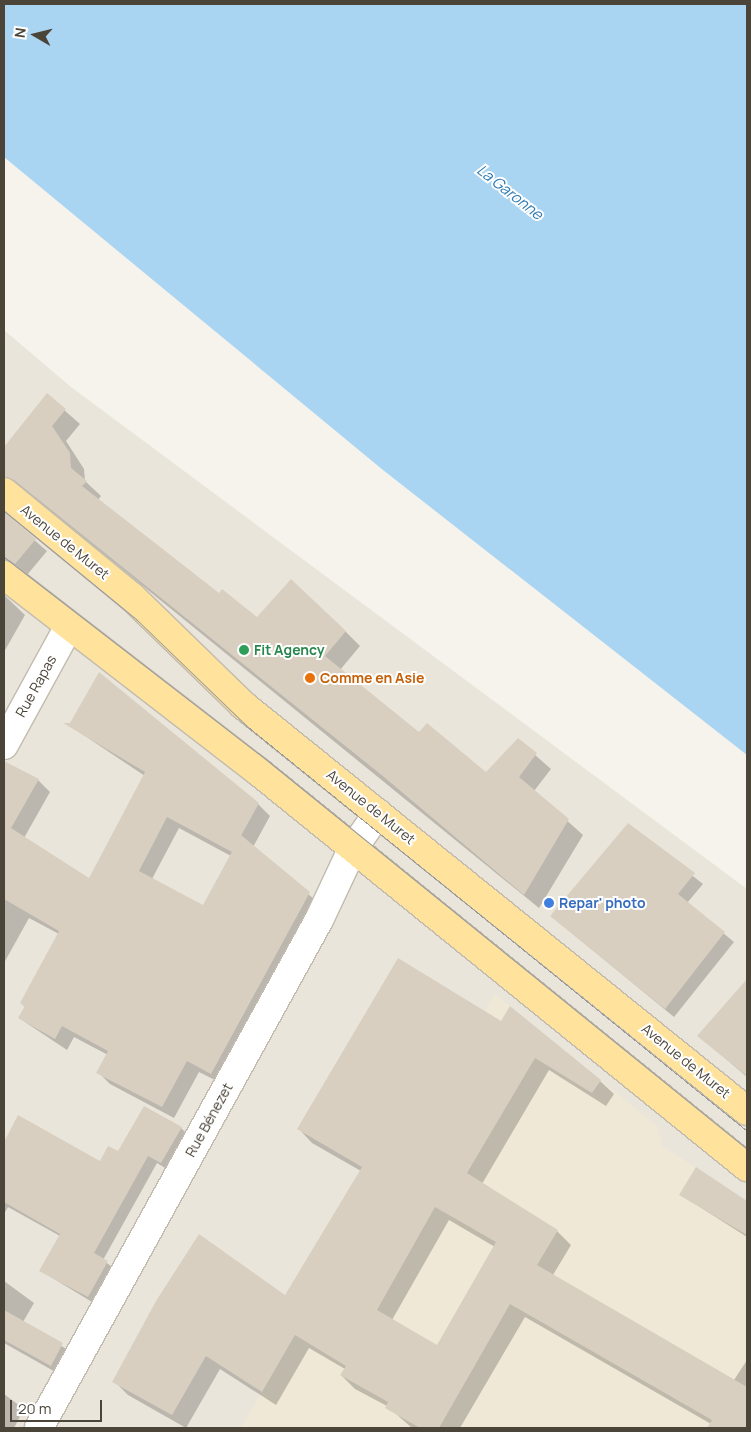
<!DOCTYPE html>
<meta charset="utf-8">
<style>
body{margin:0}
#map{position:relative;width:751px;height:1432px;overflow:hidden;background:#f6f3ec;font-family:Manrope,sans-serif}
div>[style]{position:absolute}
.residential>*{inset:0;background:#eae5da}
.education>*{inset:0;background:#efe8d6}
.water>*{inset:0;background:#a9d4f2}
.shadow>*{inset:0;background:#0003}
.building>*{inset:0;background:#d8cfc1}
.roads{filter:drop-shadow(1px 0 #c2bbae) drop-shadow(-1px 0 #c2bbae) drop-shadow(0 1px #c2bbae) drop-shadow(0 -1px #c2bbae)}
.minor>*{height:28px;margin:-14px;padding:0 14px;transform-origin:14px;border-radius:14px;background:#fff}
.major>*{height:28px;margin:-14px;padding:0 14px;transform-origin:14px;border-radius:14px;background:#ffe39c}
.tram>*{height:1px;margin:-0.5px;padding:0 0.5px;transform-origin:0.5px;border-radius:0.5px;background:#9a9a9a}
.dots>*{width:14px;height:14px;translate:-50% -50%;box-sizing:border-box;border:2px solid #fff;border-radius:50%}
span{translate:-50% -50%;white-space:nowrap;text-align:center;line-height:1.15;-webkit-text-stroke:4px #fff;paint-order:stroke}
.street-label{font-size:14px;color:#4b4439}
.leisure-label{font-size:14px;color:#27864d;font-weight:700}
.left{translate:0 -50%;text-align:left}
.food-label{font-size:14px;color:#c56008;font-weight:700}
.shop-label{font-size:14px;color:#366cbe;font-weight:700}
.water-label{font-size:15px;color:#2e7ab2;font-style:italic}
.frame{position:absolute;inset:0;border:5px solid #4b4439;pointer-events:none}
.north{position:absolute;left:10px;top:10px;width:50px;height:50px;-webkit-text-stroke:4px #fff;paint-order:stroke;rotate:278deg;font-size:14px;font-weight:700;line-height:20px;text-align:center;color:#4b4439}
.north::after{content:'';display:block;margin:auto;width:18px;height:22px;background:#4b4439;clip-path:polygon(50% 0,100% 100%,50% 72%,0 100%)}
.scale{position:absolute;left:10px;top:1400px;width:92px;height:22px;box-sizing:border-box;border:2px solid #4b4439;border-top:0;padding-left:6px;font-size:15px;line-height:18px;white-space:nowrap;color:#4b4439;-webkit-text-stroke:4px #fff;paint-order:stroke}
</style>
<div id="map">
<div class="residential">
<i style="clip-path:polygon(4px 330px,71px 387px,747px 889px,747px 1428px,4px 1428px)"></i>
</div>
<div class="education">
<i style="clip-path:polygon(495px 994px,658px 1127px,662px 1146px,747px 1201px,747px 1428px,241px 1428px)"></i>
</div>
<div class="water">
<i style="clip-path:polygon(4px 4px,747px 4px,747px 755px,383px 470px,4px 157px)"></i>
</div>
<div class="shadow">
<i style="clip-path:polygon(47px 395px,80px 424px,66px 441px,84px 469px,85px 481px,101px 496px,98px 500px,219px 594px,258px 619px,345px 631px,360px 646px,340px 670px,420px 734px,486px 774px,518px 740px,551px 769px,534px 791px,583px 835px,539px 908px,4px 473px,4px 449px)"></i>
<i style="clip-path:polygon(4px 514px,47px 551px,27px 575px,11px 572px,4px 580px)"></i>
<i style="clip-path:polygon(4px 595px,25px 615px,4px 652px)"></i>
<i style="clip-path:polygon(evenodd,70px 726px,258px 804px,270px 816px,253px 847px,321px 905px,223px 1084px,199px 1072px,174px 1118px,110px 1084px,98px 1072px,108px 1055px,74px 1037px,67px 1050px,19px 1018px,25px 1007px,21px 1003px,59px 934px,29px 918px,4px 963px,4px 764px,38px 780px,50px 792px,24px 838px,89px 879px,145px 776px,70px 726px,179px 828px,231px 856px,203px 906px,152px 879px,179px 828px)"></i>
<i style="clip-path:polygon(628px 825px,703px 884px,687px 903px,734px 942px,674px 1017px,551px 916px)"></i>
<i style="clip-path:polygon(evenodd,399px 960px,600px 1081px,614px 1094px,606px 1106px,549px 1070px,482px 1184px,557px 1231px,571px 1245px,553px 1275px,734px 1380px,747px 1360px,747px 1428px,708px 1428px,711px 1424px,525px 1317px,460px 1428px,412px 1428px,387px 1406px,355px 1389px,341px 1375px,345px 1369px,309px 1348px,276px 1405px,220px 1369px,186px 1428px,128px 1395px,114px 1381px,286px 1297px,361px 1171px,312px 1143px,299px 1129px,399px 960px,449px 1220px,495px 1247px,438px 1346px,392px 1320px,449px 1220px)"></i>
<i style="clip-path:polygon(736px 993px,747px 1002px,747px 1077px,699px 1036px)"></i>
<i style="clip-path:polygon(18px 1117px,100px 1163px,181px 1128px,189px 1136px,170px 1171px,157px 1163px,103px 1260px,116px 1270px,97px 1305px,41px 1271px,60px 1236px,8px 1207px,4px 1214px,4px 1143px)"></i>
<i style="clip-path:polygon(697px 1169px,747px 1203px,747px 1237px,681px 1195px)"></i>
<i style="clip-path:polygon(4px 1281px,34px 1303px,23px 1322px,71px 1352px,59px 1374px,4px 1343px)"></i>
<i style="clip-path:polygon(4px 1394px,24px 1409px,14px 1428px,4px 1428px)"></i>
</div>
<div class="building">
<i style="clip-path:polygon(47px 393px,66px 409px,52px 426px,70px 453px,71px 468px,87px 481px,82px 486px,219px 593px,222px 589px,257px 617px,291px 579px,346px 631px,325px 656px,419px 732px,427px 723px,486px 772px,518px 738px,537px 753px,519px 777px,569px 819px,524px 895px,384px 777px,14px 480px,4px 477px,4px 447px)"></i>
<i style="clip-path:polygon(4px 512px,36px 539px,15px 564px,4px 560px)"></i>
<i style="clip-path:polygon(99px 672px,259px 803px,232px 852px,167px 817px,139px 871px,203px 905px,241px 835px,310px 892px,211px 1074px,187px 1061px,162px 1107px,96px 1073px,108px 1051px,62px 1026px,55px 1039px,18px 1018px,25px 1006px,20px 1003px,59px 931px,4px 899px,4px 761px,39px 779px,11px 828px,89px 878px,145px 772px,63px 723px,70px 723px)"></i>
<i style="clip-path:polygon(628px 823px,695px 873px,678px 894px,725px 932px,665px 1009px,550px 916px)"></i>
<i style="clip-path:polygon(evenodd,398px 958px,501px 1021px,510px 1006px,601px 1080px,592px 1093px,535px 1058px,467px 1173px,558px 1230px,537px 1265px,747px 1387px,747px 1428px,707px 1428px,712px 1420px,510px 1304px,439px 1428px,420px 1428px,385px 1408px,388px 1402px,340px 1375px,346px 1366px,295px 1335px,262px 1392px,206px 1356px,172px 1415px,112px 1382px,156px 1301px,199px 1234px,285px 1295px,362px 1167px,297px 1129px,398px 958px,435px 1207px,496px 1242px,437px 1345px,377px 1310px,435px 1207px)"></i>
<i style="clip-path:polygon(747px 979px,747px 1076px,697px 1036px)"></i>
<i style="clip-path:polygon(144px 1106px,182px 1127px,161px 1163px,148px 1156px,94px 1253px,108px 1261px,88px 1297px,39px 1271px,60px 1234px,4px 1202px,4px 1142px,18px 1115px,100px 1161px,108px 1146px,118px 1151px)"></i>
<i style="clip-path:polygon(696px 1167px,747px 1201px,747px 1235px,679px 1195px)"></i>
<i style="clip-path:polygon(4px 1310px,63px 1343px,51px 1366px,4px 1340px)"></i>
</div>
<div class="roads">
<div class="minor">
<i style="left:4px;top:745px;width:133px;rotate:-61.3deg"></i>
<i style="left:39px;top:1428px;width:580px;rotate:-61.14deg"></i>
<i style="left:319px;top:920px;width:77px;rotate:-64.8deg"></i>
<i style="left:352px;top:850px;width:45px;rotate:-54.9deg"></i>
</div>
<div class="major">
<i style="left:4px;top:492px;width:166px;rotate:39.4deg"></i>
<i style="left:132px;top:597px;width:155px;rotate:44.2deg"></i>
<i style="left:243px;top:705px;width:647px;rotate:38.85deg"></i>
<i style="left:4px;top:575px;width:322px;rotate:37.7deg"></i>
<i style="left:259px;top:772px;width:628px;rotate:38.99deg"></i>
</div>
</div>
<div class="tram">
<i style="left:4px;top:511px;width:171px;rotate:39.3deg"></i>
<i style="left:136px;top:619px;width:156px;rotate:44deg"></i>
<i style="left:248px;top:727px;width:642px;rotate:38.99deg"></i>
<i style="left:4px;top:557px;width:321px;rotate:37.7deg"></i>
<i style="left:258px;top:753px;width:629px;rotate:39deg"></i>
</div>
<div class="dots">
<i style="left:244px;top:650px;background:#2e9e5b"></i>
<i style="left:310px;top:678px;background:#e8710a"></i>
<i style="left:549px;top:903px;background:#3f7fe0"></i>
</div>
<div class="street-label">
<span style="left:65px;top:542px;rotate:39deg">Avenue de Muret</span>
<span style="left:36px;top:686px;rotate:-61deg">Rue Rapas</span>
<span style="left:371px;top:807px;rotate:39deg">Avenue de Muret</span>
<span style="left:686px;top:1061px;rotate:39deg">Avenue de Muret</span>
<span style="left:209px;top:1120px;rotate:-61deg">Rue Bénezet</span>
</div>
<div class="leisure-label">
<span class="left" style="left:254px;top:650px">Fit Agency</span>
</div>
<div class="food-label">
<span class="left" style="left:320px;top:678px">Comme en Asie</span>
</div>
<div class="shop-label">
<span class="left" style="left:559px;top:903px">Repar' photo</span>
</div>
<div class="water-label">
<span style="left:510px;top:192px;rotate:38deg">La Garonne</span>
</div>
<div class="frame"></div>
<div class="north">N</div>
<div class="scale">20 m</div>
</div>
